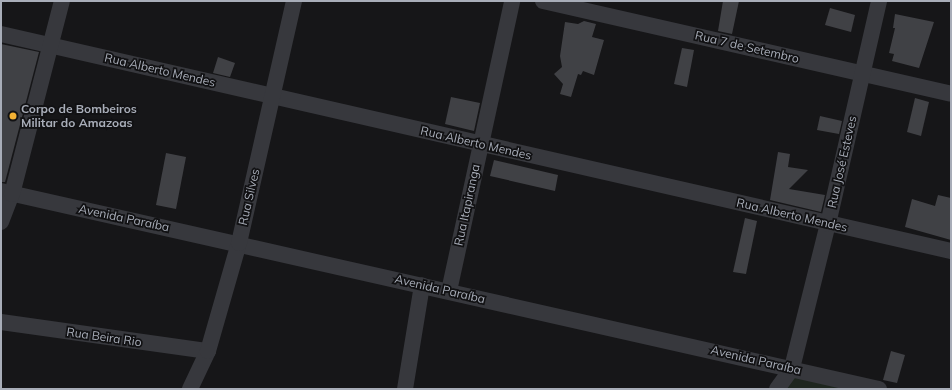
<!DOCTYPE html>
<meta charset="utf-8">
<style>
body{margin:0}
#map{position:relative;width:952px;height:390px;overflow:hidden;background:#161618;font-family:Mulish,sans-serif}
div>[style]{position:absolute}
.green>*{inset:0;background:#1e261f}
.building>*{inset:0;background:#404145}
.minor>*{height:16px;margin:-8px;padding:0 8px;transform-origin:8px;border-radius:8px;background:#37383d}
.dots>*{width:11px;height:11px;translate:-50% -50%;box-sizing:border-box;border:2px solid #111113;border-radius:50%}
span{translate:-50% -50%;white-space:nowrap;text-align:center;line-height:1.15;-webkit-text-stroke:3.5px #111113;paint-order:stroke}
.street-label{font-size:12px;color:#a8adb8}
.poi-label{font-size:12px;color:#a8adb8;font-weight:700}
.left{translate:0 -50%;text-align:left}
.frame{position:absolute;inset:0;border:2px solid #a8adb8;pointer-events:none}
</style>
<div id="map">
<div class="green">
<i style="clip-path:polygon(791px 370px,870px 389px,778px 389px)"></i>
</div>
<div class="building">
<i style="clip-path:polygon(723px 1px,739px 1px,732px 34px,718px 31px)"></i>
<i style="clip-path:polygon(830px 8px,855px 15px,851px 32px,825px 25px)"></i>
<i style="clip-path:polygon(895px 14px,934px 22px,919px 68px,892px 61px,894px 54px,889px 53px,895px 28px,893px 28px)"></i>
<i style="clip-path:polygon(584px 21px,596px 24px,592px 37px,604px 40px,594px 75px,583px 71px,581px 75px,578px 74px,571px 97px,560px 94px,563px 84px,554px 74px,562px 67px,560px 56px,565px 22px,578px 24px)"></i>
<i style="clip-path:polygon(1px 44px,39px 52px,5px 182px,1px 182px)"></i>
<i style="clip-path:polygon(682px 48px,694px 50px,687px 87px,674px 84px)"></i>
<i style="clip-path:polygon(218px 57px,235px 63px,230px 77px,213px 73px)"></i>
<i style="clip-path:polygon(451px 97px,480px 103px,474px 131px,445px 124px)"></i>
<i style="clip-path:polygon(915px 98px,929px 102px,921px 136px,907px 132px)"></i>
<i style="clip-path:polygon(820px 116px,842px 121px,839px 134px,817px 130px)"></i>
<i style="clip-path:polygon(778px 152px,790px 154px,788px 167px,808px 170px,789px 189px,825px 195px,821px 212px,770px 200px)"></i>
<i style="clip-path:polygon(166px 153px,186px 157px,176px 209px,156px 205px)"></i>
<i style="clip-path:polygon(494px 160px,558px 175px,555px 191px,490px 176px)"></i>
<i style="clip-path:polygon(938px 195px,951px 198px,951px 240px,905px 227px,912px 199px,935px 206px)"></i>
<i style="clip-path:polygon(745px 218px,757px 221px,746px 274px,733px 272px)"></i>
<i style="clip-path:polygon(891px 351px,905px 355px,897px 383px,883px 380px)"></i>
</div>
<div class="minor">
<i style="left:543px;top:1px;width:418px;rotate:12.8deg"></i>
<i style="left:1px;top:34px;width:974px;rotate:12.87deg"></i>
<i style="left:1px;top:191px;width:900px;rotate:12.71deg"></i>
<i style="left:1px;top:222px;width:30px;rotate:-69deg"></i>
<i style="left:12px;top:194px;width:199px;rotate:-75.5deg"></i>
<i style="left:449px;top:291px;width:297px;rotate:-77.7deg"></i>
<i style="left:1px;top:322px;width:209px;rotate:8deg"></i>
<i style="left:190px;top:389px;width:42px;rotate:-64.7deg"></i>
<i style="left:208px;top:351px;width:112px;rotate:-74deg"></i>
<i style="left:239px;top:243px;width:248px;rotate:-77.2deg"></i>
<i style="left:405px;top:389px;width:105px;rotate:-80.7deg"></i>
<i style="left:777px;top:389px;width:26px;rotate:-54deg"></i>
<i style="left:792px;top:368px;width:148px;rotate:-76deg"></i>
<i style="left:828px;top:224px;width:229px;rotate:-77.1deg"></i>
</div>
<div class="dots">
<i style="left:13px;top:116px;background:#f2b134"></i>
</div>
<div class="street-label">
<span style="left:747px;top:47px;rotate:13deg">Rua 7 de Setembro</span>
<span style="left:160px;top:70px;rotate:13deg">Rua Alberto Mendes</span>
<span style="left:476px;top:143px;rotate:13deg">Rua Alberto Mendes</span>
<span style="left:842px;top:162px;rotate:-77deg">Rua José Esteves</span>
<span style="left:249px;top:197px;rotate:-77deg">Rua Silves</span>
<span style="left:467px;top:205px;rotate:-78deg">Rua Itapiranga</span>
<span style="left:792px;top:215px;rotate:13deg">Rua Alberto Mendes</span>
<span style="left:124px;top:218px;rotate:12deg">Avenida Paraíba</span>
<span style="left:440px;top:289px;rotate:13deg">Avenida Paraíba</span>
<span style="left:104px;top:337px;rotate:8deg">Rua Beira Rio</span>
<span style="left:756px;top:360px;rotate:13deg">Avenida Paraíba</span>
</div>
<div class="poi-label">
<span class="left" style="left:21px;top:116px">Corpo de Bombeiros<br>Militar do Amazoas</span>
</div>
<div class="frame"></div>
</div>
